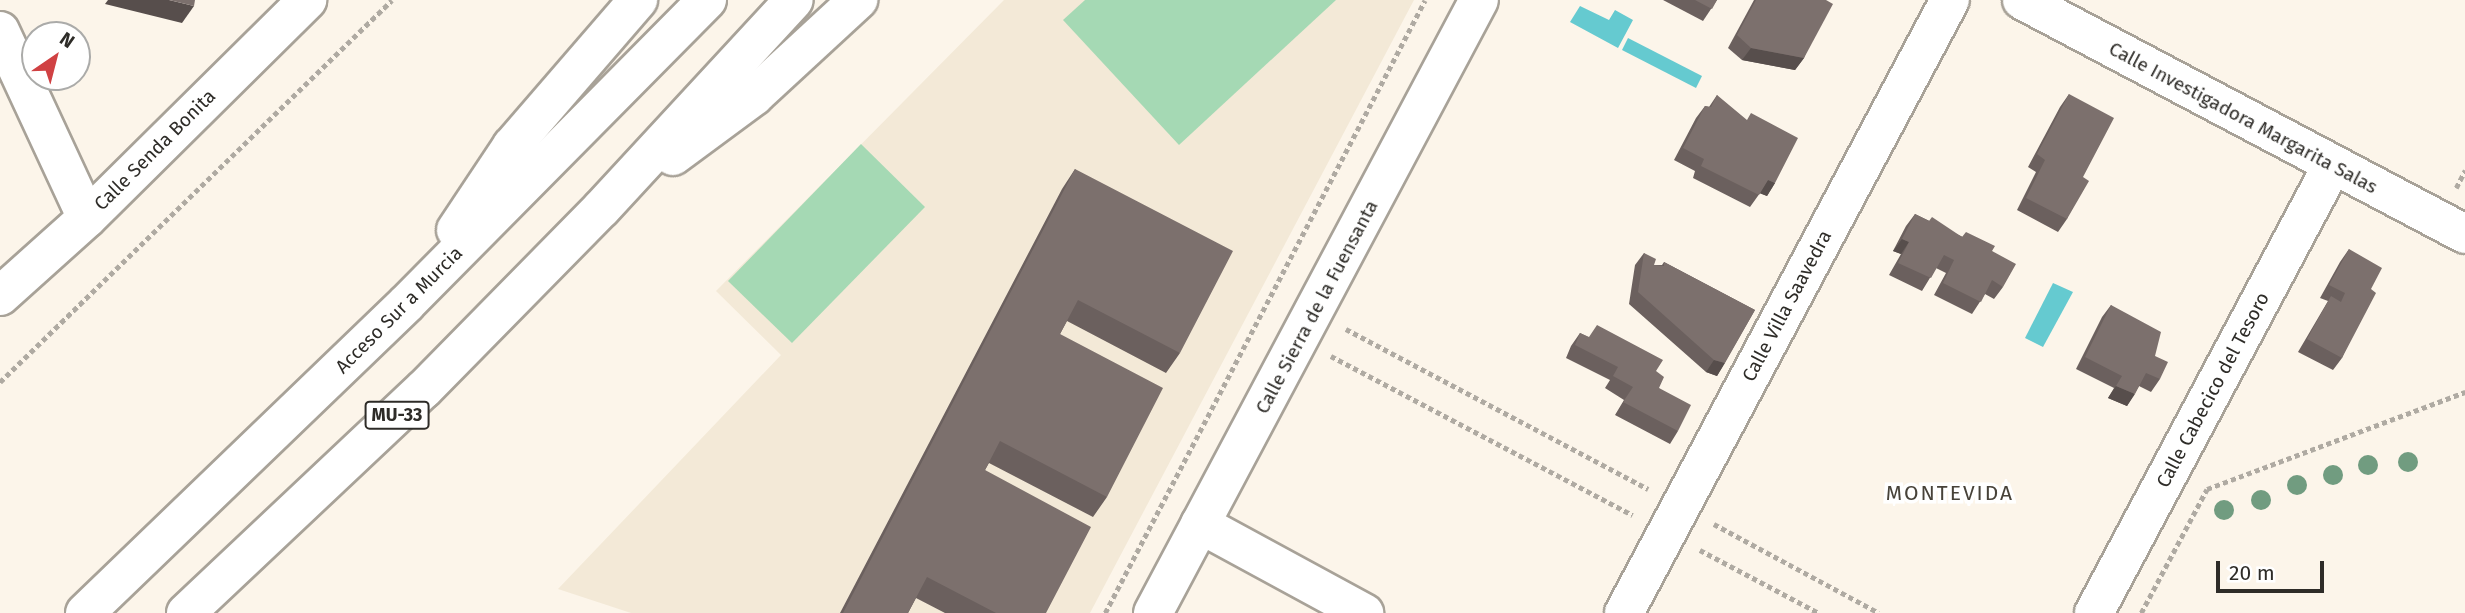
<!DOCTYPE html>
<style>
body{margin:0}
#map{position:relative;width:2465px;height:613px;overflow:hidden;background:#fcf5ea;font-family:"Fira Sans",sans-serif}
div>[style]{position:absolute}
.built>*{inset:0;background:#f3e9d7}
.green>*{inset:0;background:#a5d9b4}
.water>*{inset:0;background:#65cad0}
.path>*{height:4.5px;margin-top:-2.25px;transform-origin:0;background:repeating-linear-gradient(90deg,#afaaa2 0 5px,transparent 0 8.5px)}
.roads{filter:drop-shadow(2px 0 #a8a298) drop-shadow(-2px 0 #a8a298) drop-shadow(0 2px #a8a298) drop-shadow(0 -2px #a8a298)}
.minor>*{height:38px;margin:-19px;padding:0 19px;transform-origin:19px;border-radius:19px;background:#fff}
.highway>*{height:38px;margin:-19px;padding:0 19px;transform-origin:19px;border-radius:19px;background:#fff}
.trees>*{width:20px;height:20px;margin:-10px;border-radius:50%;background:#719c80}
.wall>*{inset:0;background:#6b605e}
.shaded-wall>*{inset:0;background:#574e4c}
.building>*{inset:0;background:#7c706d}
span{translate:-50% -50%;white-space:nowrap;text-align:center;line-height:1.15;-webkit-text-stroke:7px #fff;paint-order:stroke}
.shield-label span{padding:2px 5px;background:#fff;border:2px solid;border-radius:5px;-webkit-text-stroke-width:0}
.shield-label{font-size:18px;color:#2e2c28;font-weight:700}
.street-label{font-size:19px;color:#2e2c28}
.neighbourhood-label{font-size:21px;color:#474239;letter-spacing:2px}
.north{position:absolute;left:21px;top:21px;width:70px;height:70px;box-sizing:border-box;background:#fff;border:2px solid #ababa9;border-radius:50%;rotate:35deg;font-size:19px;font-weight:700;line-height:28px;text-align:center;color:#2e2c28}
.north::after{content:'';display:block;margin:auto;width:24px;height:32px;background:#d04143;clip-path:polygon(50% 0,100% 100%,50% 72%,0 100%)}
.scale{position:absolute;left:2216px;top:561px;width:108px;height:32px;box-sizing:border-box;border:4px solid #2e2c28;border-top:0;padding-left:9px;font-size:21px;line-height:24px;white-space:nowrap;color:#2e2c28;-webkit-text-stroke:5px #fff;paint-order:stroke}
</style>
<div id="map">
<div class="built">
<i style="clip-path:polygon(1004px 0,1414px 0,1090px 613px,631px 613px,558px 589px,781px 355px,716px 291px)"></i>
</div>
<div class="green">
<i style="clip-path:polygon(1085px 0,1336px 0,1179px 145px,1063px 20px)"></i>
<i style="clip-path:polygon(861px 144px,925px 207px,792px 343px,728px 281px)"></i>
</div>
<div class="water">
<i style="clip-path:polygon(1580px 6px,1609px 20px,1615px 10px,1633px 20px,1618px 48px,1570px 22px)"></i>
<i style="clip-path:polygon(1628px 38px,1702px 76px,1696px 88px,1622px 50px)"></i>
<i style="clip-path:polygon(2053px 283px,2073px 292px,2043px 347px,2025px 338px)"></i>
</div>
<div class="path">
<i style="left:2456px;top:188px;width:20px;rotate:-63deg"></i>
<i style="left:1346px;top:329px;width:342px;rotate:27.9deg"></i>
<i style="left:1331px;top:356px;width:341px;rotate:27.8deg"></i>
<i style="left:0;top:382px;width:547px;rotate:-44.26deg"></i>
<i style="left:1714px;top:524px;width:187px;rotate:28.3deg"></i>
<i style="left:1700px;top:550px;width:135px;rotate:27.9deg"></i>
<i style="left:1105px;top:613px;width:691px;rotate:-62.43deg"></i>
<i style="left:2141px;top:613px;width:140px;rotate:-62deg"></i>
<i style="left:2207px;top:489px;width:276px;rotate:-20.6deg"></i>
</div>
<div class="roads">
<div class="minor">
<i style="left:2022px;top:0;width:501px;rotate:27.84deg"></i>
<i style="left:0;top:31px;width:206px;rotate:65.1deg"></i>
<i style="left:0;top:296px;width:117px;rotate:-41.9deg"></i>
<i style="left:87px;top:218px;width:310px;rotate:-44.7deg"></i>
<i style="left:1200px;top:524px;width:187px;rotate:28.5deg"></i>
<i style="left:1153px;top:613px;width:694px;rotate:-62deg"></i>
<i style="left:1624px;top:613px;width:694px;rotate:-62deg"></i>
<i style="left:2094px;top:613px;width:506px;rotate:-61.97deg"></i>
</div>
<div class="highway">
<i style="left:673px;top:156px;width:101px;rotate:-36.5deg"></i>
<i style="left:754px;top:96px;width:142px;rotate:-42.7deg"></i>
<i style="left:456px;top:230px;width:101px;rotate:-56.3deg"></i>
<i style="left:512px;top:146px;width:193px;rotate:-49.2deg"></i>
<i style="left:85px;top:613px;width:446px;rotate:-43.9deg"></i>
<i style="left:406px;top:304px;width:428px;rotate:-45.3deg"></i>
<i style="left:186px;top:613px;width:327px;rotate:-43.3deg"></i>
<i style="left:424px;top:389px;width:252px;rotate:-45.5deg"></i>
<i style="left:601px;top:209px;width:284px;rotate:-47.3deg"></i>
</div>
</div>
<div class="trees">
<i style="left:2408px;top:462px"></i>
<i style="left:2368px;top:465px"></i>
<i style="left:2333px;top:475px"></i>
<i style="left:2297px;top:485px"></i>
<i style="left:2261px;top:500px"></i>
<i style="left:2224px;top:510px"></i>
</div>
<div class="wall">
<i style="clip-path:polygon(1663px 0,1717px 0,1703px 21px)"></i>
<i style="clip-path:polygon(1754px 0,1826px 0,1804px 58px,1795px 70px,1742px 60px,1728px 48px)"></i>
<i style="clip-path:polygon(2069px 94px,2083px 177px,2067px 219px,2058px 232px,2017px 210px,2036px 172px,2028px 167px,2060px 107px)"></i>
<i style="clip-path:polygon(1717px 95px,1775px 183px,1767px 196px,1760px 193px,1750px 207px,1693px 178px,1695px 171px,1674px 160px,1696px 118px,1705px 106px,1709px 107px)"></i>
<i style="clip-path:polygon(1075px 169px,1180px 353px,1166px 373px,1067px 321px,1060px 334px,1107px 497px,1093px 517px,989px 463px,985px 470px,1046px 613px,945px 613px,916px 598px,908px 613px,840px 613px,1062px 189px)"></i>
<i style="clip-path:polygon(1915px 214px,1992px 251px,2003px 287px,1994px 299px,1985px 294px,1972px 314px,1934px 295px,1946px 273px,1936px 268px,1922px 291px,1889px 275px,1901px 254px,1893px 251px,1906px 226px)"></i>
<i style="clip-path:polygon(2349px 249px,2371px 289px,2342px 358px,2333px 370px,2298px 352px,2328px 301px,2320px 298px,2340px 262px)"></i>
<i style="clip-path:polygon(1644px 253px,1654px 265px,1662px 265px,1664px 262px,1755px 310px,1717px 376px,1706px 372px,1629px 304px,1635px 265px)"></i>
<i style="clip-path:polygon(2111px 305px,2155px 356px,2160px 379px,2151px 392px,2139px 386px,2127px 406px,2108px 398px,2114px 388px,2076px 369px,2102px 317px)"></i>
<i style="clip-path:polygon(1580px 333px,1656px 371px,1659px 388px,1678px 431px,1670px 444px,1615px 415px,1624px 400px,1605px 388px,1610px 380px,1566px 358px,1571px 346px)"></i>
</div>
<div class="shaded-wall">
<i style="clip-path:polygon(108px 0,169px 0,194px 6px,182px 23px,105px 4px)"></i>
<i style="clip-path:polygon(1751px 48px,1804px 58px,1795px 70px,1742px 60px)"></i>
<i style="clip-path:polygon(1768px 180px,1775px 183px,1767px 196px,1759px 193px)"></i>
<i style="clip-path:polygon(1902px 239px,1909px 242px,1901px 254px,1893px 251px)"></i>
<i style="clip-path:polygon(1714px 360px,1725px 363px,1717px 376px,1706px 372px)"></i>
<i style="clip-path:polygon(2116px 386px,2135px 394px,2127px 406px,2108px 398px)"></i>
</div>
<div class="building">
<i style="clip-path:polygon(169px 0,195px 0,194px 6px)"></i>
<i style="clip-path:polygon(1695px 0,1717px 0,1712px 9px)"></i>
<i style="clip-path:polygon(1756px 0,1826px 0,1833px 4px,1804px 58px,1751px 48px,1737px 35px)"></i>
<i style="clip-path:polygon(2069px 94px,2114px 118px,2083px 177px,2089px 181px,2067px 219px,2026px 198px,2045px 160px,2037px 154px)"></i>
<i style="clip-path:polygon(1717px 95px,1747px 120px,1751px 113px,1798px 138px,1775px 183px,1768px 180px,1759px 195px,1701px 166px,1704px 159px,1683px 148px,1705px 106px,1711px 107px)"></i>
<i style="clip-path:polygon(1075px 169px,1233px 251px,1180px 353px,1078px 300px,1060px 334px,1163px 388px,1107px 497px,1000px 441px,985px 470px,1091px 527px,1046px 613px,996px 613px,927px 577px,908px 613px,843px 613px)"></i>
<i style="clip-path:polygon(1915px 214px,1929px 221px,1932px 217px,1962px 237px,1966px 232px,1995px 246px,1992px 251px,2016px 264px,2003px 287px,1992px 280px,1981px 302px,1943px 283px,1954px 260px,1944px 255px,1931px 278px,1898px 263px,1909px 242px,1902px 239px)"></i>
<i style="clip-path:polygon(2349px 249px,2382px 268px,2371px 289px,2376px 293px,2342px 358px,2307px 339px,2331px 296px,2341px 302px,2345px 293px,2329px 285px)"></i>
<i style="clip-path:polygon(1644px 253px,1656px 259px,1654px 265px,1664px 266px,1664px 262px,1755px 310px,1725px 363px,1714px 360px,1638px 292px)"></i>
<i style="clip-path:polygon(2111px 305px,2161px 332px,2155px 356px,2168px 362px,2160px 379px,2146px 373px,2135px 394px,2116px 386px,2122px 376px,2085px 357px)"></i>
<i style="clip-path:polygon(1597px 325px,1663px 360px,1656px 371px,1664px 377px,1659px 388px,1691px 405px,1678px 431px,1623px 402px,1633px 387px,1613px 376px,1618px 367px,1575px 345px,1580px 333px,1589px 337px)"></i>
</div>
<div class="shield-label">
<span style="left:397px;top:415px">MU-33</span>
</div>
<div class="street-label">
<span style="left:2243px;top:118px;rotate:28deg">Calle Investigadora Margarita Salas</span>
<span style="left:155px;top:150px;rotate:-45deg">Calle Senda Bonita</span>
<span style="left:1787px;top:306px;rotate:-62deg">Calle Villa Saavedra</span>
<span style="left:1317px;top:307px;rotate:-62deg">Calle Sierra de la Fuensanta</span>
<span style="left:399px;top:310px;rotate:-45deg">Acceso Sur a Murcia</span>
<span style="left:2213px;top:390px;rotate:-62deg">Calle Cabecico del Tesoro</span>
</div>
<div class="neighbourhood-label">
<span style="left:1950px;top:493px">MONTEVIDA</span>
</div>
<div class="north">N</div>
<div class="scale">20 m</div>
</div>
